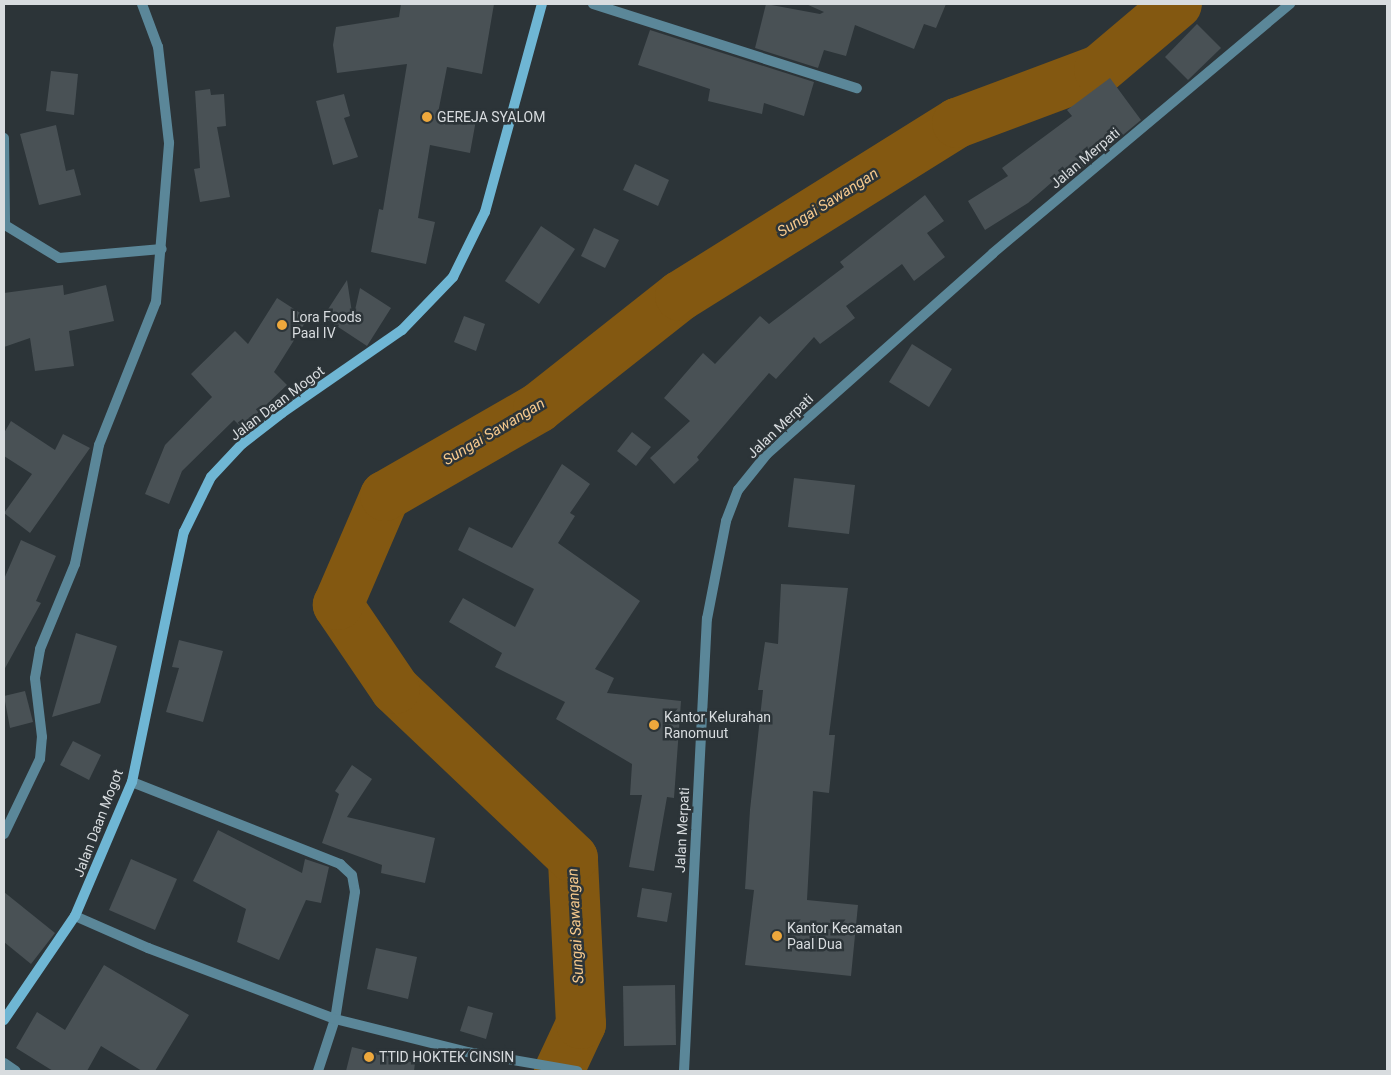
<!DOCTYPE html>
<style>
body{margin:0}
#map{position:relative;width:1391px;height:1075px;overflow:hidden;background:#2c3438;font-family:Roboto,sans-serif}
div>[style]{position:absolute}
.river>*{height:50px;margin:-25px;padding:0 25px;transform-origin:25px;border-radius:25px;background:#835811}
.building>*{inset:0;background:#495155}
.street>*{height:10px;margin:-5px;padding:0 5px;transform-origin:5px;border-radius:5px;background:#5b8799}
.secondary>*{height:10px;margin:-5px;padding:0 5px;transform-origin:5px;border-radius:5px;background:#6fb6d4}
.dots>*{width:14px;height:14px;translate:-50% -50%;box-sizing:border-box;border:2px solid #2c3438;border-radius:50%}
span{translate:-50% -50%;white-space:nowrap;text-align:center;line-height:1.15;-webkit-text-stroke:5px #2c3438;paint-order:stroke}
.poi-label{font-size:14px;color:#d8dcdf}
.left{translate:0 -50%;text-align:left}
.street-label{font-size:14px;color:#d8dcdf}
.water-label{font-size:15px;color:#f6c98d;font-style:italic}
.frame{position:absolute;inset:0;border:5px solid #d8dcdf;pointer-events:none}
</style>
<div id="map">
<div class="river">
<i style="left:559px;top:1071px;width:52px;rotate:-64.9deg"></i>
<i style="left:581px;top:1024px;width:166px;rotate:-92.8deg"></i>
<i style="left:573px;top:858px;width:245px;rotate:-136.5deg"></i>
<i style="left:395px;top:689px;width:102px;rotate:-124.2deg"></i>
<i style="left:338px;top:605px;width:119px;rotate:-66.7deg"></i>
<i style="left:385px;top:496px;width:177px;rotate:-29.9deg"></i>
<i style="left:538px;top:408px;width:181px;rotate:-38.3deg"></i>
<i style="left:680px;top:296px;width:327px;rotate:-32deg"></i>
<i style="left:957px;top:123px;width:152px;rotate:-20.5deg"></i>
<i style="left:1099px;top:70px;width:102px;rotate:-40.2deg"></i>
</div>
<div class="building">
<i style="clip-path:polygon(401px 4px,494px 4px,482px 74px,447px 67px,438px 113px,476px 120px,470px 153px,430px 145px,418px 218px,435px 222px,426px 264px,371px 252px,379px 209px,383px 210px,407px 64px,337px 73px,333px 45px,336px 27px,399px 17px)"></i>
<i style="clip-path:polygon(766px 4px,820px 14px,824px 12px,806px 4px,946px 4px,936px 28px,924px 24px,914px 49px,855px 25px,846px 56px,824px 50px,818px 68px,755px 48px)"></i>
<i style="clip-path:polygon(1197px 24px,1221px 48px,1188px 80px,1165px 57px)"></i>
<i style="clip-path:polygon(650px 30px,814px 82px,804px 116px,764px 103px,762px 114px,708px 101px,710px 89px,638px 65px)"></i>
<i style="clip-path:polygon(51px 71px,78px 74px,74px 115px,46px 111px)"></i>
<i style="clip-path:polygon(1110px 78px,1141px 120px,1088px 164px,1062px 181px,1059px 176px,1028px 203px,985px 230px,968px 201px,1008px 176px,1002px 168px,1072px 116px,1067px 110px)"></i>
<i style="clip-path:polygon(210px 89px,211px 95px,224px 94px,226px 126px,217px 127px,230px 197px,200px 202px,194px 169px,200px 168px,195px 91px)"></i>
<i style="clip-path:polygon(344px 94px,350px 116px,344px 118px,358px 157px,333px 165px,316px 101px)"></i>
<i style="clip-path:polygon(56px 125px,66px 171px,74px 169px,81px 195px,39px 205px,20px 134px)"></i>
<i style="clip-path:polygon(635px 164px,669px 180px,658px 206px,623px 190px)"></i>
<i style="clip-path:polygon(925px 195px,944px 221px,927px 233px,945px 257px,914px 281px,902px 264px,846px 306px,855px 318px,820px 344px,814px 337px,776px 379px,769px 373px,697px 457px,699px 460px,674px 484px,650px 458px,690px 421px,664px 398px,703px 353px,715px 364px,760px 316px,769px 324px,844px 267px,840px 262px)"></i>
<i style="clip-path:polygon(541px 226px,575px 249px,539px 304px,505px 281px)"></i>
<i style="clip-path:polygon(594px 228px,619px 240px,605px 268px,581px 256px)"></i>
<i style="clip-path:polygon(347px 280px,353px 319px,360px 288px,391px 308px,367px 346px,323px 317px)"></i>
<i style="clip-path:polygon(63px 285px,64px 295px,106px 285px,114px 321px,69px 331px,74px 366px,35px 371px,30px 338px,4px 347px,4px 293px)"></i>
<i style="clip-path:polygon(277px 298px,308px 318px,274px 372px,287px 385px,242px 428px,234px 420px,182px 471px,169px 504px,145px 494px,165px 445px,212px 397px,191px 374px,235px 331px,248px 344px)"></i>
<i style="clip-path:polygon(464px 316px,485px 324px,476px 351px,454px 342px)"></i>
<i style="clip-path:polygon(912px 344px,952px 369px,929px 407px,889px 382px)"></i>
<i style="clip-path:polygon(11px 421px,55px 450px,63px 434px,90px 448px,30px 533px,4px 513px,32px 474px,4px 456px,4px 433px)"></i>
<i style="clip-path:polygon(632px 432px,651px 447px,636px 466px,617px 451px)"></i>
<i style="clip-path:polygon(562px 464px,590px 484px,570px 513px,575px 516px,558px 543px,640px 601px,595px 669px,614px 678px,607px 693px,681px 701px,674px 798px,667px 797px,654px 871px,629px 867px,642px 795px,630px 795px,632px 764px,556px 719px,565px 702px,495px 667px,502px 653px,449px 622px,463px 598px,515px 627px,534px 589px,458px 550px,469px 527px,512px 548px)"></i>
<i style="clip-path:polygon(794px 478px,855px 485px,849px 534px,788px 527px)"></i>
<i style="clip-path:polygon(21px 540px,56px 556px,36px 601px,41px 603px,4px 670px,4px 579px)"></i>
<i style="clip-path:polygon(781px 584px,848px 588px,829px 735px,835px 735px,829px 793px,813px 791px,807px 900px,858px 905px,851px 976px,745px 965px,754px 890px,745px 889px,750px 810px,763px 690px,758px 690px,765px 642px,778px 644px)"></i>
<i style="clip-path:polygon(76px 633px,117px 646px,100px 703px,52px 717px)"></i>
<i style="clip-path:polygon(179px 640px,223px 651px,203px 722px,166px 712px,179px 668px,172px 667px)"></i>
<i style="clip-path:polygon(25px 691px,33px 722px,10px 728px,4px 696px)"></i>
<i style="clip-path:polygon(73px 741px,101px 755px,89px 780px,60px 765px)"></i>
<i style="clip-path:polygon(352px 765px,372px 779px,347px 817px,435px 838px,425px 883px,381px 873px,382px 865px,322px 843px,339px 794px,335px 791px)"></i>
<i style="clip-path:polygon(218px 830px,302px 873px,305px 859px,329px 867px,321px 903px,306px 900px,279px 960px,237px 942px,246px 909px,193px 881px)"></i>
<i style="clip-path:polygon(131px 859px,177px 879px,155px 930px,109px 910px)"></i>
<i style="clip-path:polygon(642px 888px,672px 893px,667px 922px,637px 917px)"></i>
<i style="clip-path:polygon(4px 892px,55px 933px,31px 964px,4px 942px)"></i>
<i style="clip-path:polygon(376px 948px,417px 957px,408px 999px,367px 989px)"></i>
<i style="clip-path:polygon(104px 965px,189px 1015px,155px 1071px,142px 1071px,101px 1046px,87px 1071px,53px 1071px,16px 1048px,37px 1012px,65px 1030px)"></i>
<i style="clip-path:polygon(675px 985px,676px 1045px,624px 1046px,623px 986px)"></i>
<i style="clip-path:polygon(468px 1006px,493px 1013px,486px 1039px,460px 1031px)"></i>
<i style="clip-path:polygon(352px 1047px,415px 1063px,414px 1071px,346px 1071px)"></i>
</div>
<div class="street">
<i style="left:593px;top:4px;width:277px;rotate:17.7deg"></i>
<i style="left:4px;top:138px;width:87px;rotate:89.3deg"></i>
<i style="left:5px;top:225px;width:63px;rotate:31.4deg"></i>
<i style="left:59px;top:258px;width:103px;rotate:-5deg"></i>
<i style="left:132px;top:782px;width:224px;rotate:21.5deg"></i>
<i style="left:340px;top:864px;width:16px;rotate:43deg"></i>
<i style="left:352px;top:875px;width:17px;rotate:80deg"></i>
<i style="left:355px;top:892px;width:129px;rotate:98.9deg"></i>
<i style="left:335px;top:1019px;width:55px;rotate:108.1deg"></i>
<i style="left:4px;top:834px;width:83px;rotate:-64.4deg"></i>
<i style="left:40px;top:759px;width:22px;rotate:-85deg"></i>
<i style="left:42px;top:737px;width:59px;rotate:-96.8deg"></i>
<i style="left:35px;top:678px;width:29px;rotate:-80deg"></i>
<i style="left:40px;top:649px;width:92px;rotate:-67.6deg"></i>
<i style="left:75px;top:564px;width:121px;rotate:-78.6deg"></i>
<i style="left:99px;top:445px;width:154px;rotate:-68.3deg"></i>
<i style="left:156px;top:302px;width:160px;rotate:-85.3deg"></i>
<i style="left:169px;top:143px;width:97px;rotate:-96.5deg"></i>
<i style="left:158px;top:47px;width:46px;rotate:-110.4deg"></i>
<i style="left:75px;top:916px;width:80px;rotate:23.7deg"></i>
<i style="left:148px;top:948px;width:200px;rotate:20.8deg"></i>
<i style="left:335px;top:1019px;width:136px;rotate:14deg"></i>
<i style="left:467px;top:1052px;width:112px;rotate:9.8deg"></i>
<i style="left:4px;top:1063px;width:14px;rotate:34deg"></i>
<i style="left:684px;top:1071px;width:453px;rotate:-87.1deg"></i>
<i style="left:707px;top:619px;width:100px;rotate:-79deg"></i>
<i style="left:726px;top:521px;width:33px;rotate:-69deg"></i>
<i style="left:738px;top:490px;width:46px;rotate:-51.1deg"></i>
<i style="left:767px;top:454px;width:302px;rotate:-41.6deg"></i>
<i style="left:993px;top:253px;width:388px;rotate:-40deg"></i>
</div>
<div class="secondary">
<i style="left:4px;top:1020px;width:126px;rotate:-55.7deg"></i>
<i style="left:75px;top:916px;width:146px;rotate:-67deg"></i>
<i style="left:132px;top:782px;width:255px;rotate:-78.3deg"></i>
<i style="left:184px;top:532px;width:61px;rotate:-63.9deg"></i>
<i style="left:211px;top:477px;width:45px;rotate:-46.8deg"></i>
<i style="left:242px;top:444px;width:51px;rotate:-37.8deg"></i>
<i style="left:282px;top:413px;width:146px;rotate:-34.7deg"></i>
<i style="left:402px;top:330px;width:74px;rotate:-46.1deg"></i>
<i style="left:453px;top:277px;width:72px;rotate:-63.8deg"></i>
<i style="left:485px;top:212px;width:216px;rotate:-74.7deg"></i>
</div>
<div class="dots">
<i style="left:427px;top:117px;background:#eea83c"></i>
<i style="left:282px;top:325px;background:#eea83c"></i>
<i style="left:654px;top:725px;background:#eea83c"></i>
<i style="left:777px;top:936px;background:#eea83c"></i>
<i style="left:369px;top:1057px;background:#eea83c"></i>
</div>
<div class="poi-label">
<span class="left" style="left:437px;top:117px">GEREJA SYALOM</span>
<span class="left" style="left:292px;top:325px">Lora Foods<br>Paal IV</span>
<span class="left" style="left:664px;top:725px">Kantor Kelurahan<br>Ranomuut</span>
<span class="left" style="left:787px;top:936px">Kantor Kecamatan<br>Paal Dua</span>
<span class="left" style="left:379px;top:1057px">TTID HOKTEK CINSIN</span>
</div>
<div class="street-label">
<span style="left:1085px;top:158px;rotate:-40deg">Jalan Merpati</span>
<span style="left:277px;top:403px;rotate:-37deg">Jalan Daan Mogot</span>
<span style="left:780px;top:426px;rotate:-44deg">Jalan Merpati</span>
<span style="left:98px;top:823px;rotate:-69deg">Jalan Daan Mogot</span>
<span style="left:682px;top:830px;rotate:-87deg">Jalan Merpati</span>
</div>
<div class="water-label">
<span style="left:828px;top:203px;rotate:-32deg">Sungai Sawangan</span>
<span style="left:494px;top:432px;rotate:-31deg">Sungai Sawangan</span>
<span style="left:576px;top:926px;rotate:-93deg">Sungai Sawangan</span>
</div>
<div class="frame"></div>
</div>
